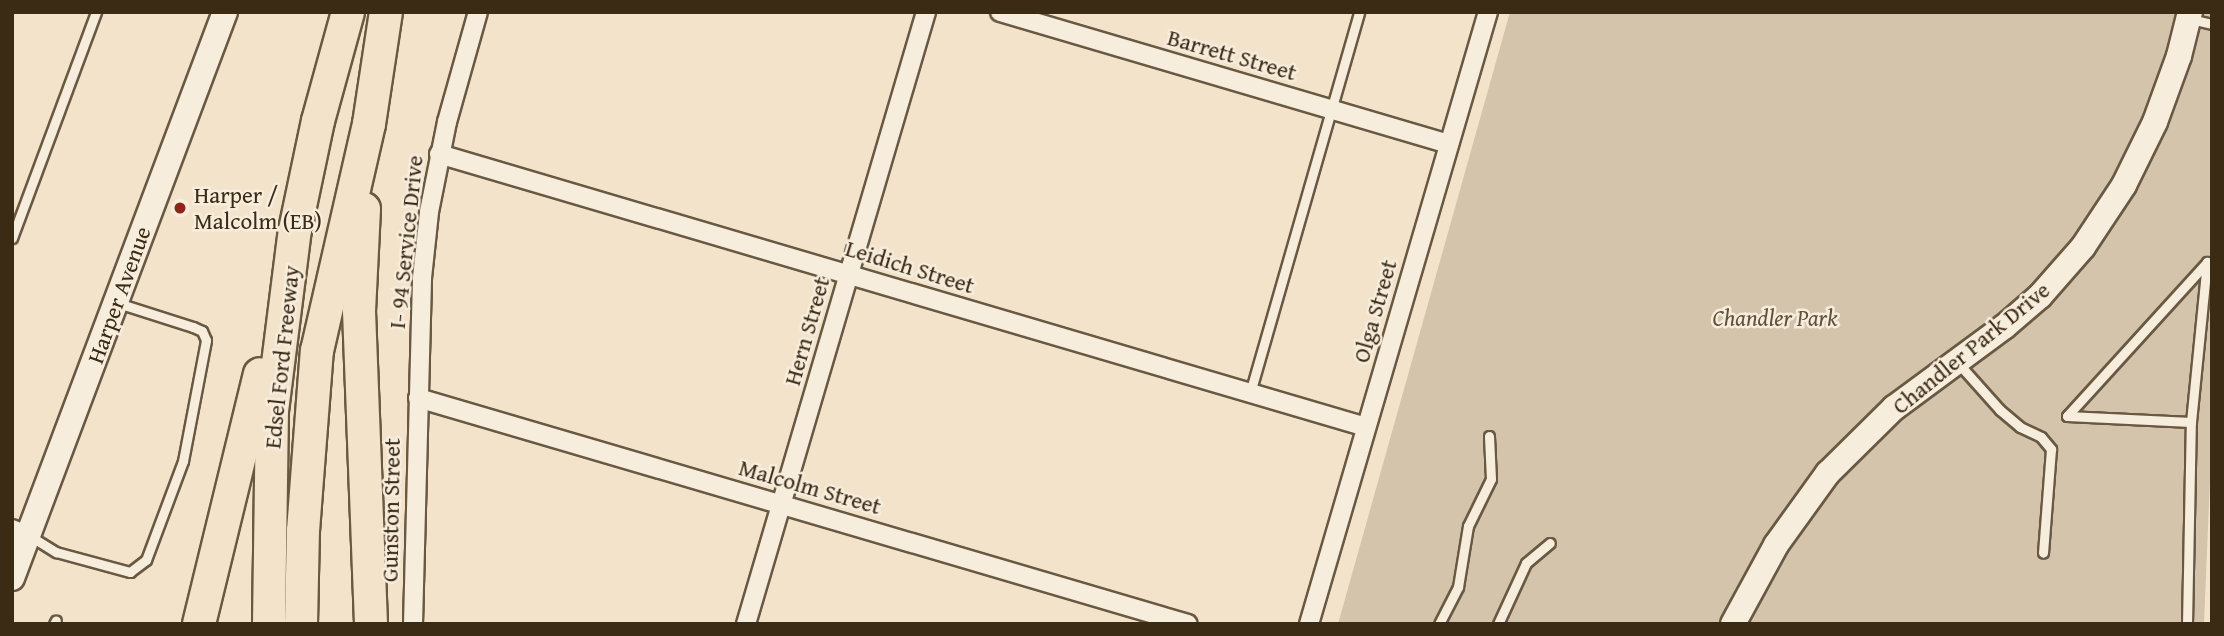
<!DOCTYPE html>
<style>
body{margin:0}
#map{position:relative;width:2224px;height:636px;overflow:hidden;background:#f2e3ca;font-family:"Gentium Book Plus",serif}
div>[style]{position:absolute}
.green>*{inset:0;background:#d3c4ab}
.roads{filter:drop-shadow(2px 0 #695942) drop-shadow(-2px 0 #695942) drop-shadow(0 2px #695942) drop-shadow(0 -2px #695942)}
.lane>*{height:9px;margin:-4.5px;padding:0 4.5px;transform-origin:4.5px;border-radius:4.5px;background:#f7eddd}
.street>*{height:18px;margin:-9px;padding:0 9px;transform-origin:9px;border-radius:9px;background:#f7eddd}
.secondary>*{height:24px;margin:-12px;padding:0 12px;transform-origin:12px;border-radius:12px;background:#f7eddd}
.highway>*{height:32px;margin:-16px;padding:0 16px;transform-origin:16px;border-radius:16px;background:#f2e3ca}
.dots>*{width:19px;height:19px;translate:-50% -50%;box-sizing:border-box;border:4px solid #f7eddd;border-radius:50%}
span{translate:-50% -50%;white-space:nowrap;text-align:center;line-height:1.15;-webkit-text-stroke:5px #f7eddd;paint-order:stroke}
.street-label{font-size:23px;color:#3b2b15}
.poi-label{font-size:23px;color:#3b2b15}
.left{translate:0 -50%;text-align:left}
.park-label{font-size:23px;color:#61513a;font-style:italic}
.frame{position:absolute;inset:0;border:14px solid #3b2b15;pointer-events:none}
</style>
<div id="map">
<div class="green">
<i style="clip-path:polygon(1510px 12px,2212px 12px,2212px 430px,2204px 624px,1338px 624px)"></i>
</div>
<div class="roads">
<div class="lane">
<i style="left:2190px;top:19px;width:23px;rotate:13deg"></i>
<i style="left:12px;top:238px;width:241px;rotate:-69.6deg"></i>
<i style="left:1958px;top:363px;width:63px;rotate:48.2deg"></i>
<i style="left:2000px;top:410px;width:26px;rotate:40deg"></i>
<i style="left:2020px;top:427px;width:23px;rotate:25deg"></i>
<i style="left:2041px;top:437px;width:16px;rotate:50deg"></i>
<i style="left:2051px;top:449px;width:104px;rotate:94.4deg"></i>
<i style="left:1250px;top:393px;width:396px;rotate:-74deg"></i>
<i style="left:2067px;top:416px;width:208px;rotate:-47.7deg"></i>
<i style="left:2067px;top:416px;width:124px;rotate:2.8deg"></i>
<i style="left:30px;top:536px;width:31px;rotate:32deg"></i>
<i style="left:56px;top:552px;width:77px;rotate:15.1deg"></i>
<i style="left:130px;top:572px;width:20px;rotate:-37deg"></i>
<i style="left:146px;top:560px;width:106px;rotate:-69.5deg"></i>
<i style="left:183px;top:461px;width:123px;rotate:-79.2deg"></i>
<i style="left:206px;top:340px;width:10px;rotate:-114deg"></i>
<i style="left:202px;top:331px;width:10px;rotate:-156deg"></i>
<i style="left:193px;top:327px;width:79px;rotate:-162.3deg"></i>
<i style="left:54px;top:624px;width:4px;rotate:-63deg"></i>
<i style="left:1439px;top:624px;width:42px;rotate:-62.8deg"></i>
<i style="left:1458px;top:587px;width:62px;rotate:-80.7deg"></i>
<i style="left:1468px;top:526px;width:52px;rotate:-63.9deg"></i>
<i style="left:1491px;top:479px;width:43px;rotate:-92.7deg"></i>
<i style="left:1498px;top:624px;width:67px;rotate:-65.3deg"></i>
<i style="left:1526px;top:563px;width:31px;rotate:-40deg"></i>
<i style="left:2187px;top:624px;width:202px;rotate:-88.9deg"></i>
<i style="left:2191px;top:422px;width:161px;rotate:-84.3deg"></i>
</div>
<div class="street">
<i style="left:1000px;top:12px;width:468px;rotate:16.4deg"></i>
<i style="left:439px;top:154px;width:966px;rotate:16.41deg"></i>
<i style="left:418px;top:398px;width:802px;rotate:16.36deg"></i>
<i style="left:12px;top:529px;width:18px;rotate:22deg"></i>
<i style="left:413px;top:624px;width:346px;rotate:-88.5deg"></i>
<i style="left:422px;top:278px;width:66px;rotate:-83.9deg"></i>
<i style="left:429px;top:212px;width:92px;rotate:-78.7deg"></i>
<i style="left:447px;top:122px;width:114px;rotate:-74.3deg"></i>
<i style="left:746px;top:624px;width:638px;rotate:-73.61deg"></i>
<i style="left:1309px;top:624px;width:638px;rotate:-73.7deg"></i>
</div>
<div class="secondary">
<i style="left:12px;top:578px;width:605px;rotate:-69.38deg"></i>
<i style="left:1733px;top:624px;width:90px;rotate:-61.4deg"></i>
<i style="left:1776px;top:545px;width:89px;rotate:-54.2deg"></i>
<i style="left:1828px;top:473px;width:93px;rotate:-44.6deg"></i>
<i style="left:1894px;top:408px;width:137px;rotate:-36.4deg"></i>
<i style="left:2004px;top:327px;width:48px;rotate:-40.7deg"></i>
<i style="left:2040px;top:296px;width:65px;rotate:-48.7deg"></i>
<i style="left:2083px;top:247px;width:74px;rotate:-56.5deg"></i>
<i style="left:2124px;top:185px;width:70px;rotate:-63.8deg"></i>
<i style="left:2155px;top:122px;width:70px;rotate:-70deg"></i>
<i style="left:2179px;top:56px;width:45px;rotate:-76deg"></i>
</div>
<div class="highway">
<i style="left:364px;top:209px;width:102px;rotate:92.8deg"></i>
<i style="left:359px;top:311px;width:313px;rotate:87.8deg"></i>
<i style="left:199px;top:624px;width:257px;rotate:-76.3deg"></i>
<i style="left:269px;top:624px;width:213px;rotate:-89.2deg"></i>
<i style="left:272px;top:411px;width:182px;rotate:-82.8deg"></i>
<i style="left:295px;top:230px;width:111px;rotate:-78.1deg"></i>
<i style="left:318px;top:121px;width:113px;rotate:-74.6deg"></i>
<i style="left:301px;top:624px;width:93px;rotate:-88.8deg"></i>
<i style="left:303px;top:531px;width:181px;rotate:-85.6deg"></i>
<i style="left:317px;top:351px;width:233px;rotate:-77.1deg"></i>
<i style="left:369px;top:124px;width:113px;rotate:-81.4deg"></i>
</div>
</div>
<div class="dots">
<i style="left:180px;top:208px;background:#8f2418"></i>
</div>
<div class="street-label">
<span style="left:1232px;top:55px;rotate:16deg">Barrett Street</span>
<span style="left:406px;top:242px;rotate:-84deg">I- 94 Service Drive</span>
<span style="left:910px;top:267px;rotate:17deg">Leidich Street</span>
<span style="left:119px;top:295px;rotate:-70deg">Harper Avenue</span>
<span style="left:1375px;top:311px;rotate:-74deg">Olga Street</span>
<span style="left:807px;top:331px;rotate:-74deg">Hern Street</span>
<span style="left:1971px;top:348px;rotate:-39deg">Chandler Park Drive</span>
<span style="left:282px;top:357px;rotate:-84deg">Edsel Ford Freeway</span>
<span style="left:810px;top:487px;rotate:16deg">Malcolm Street</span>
<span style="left:391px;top:510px;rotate:-89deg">Gunston Street</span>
</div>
<div class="poi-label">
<span class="left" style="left:194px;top:208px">Harper /<br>Malcolm (EB)</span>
</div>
<div class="park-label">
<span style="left:1775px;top:318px">Chandler Park</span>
</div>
<div class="frame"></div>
</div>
